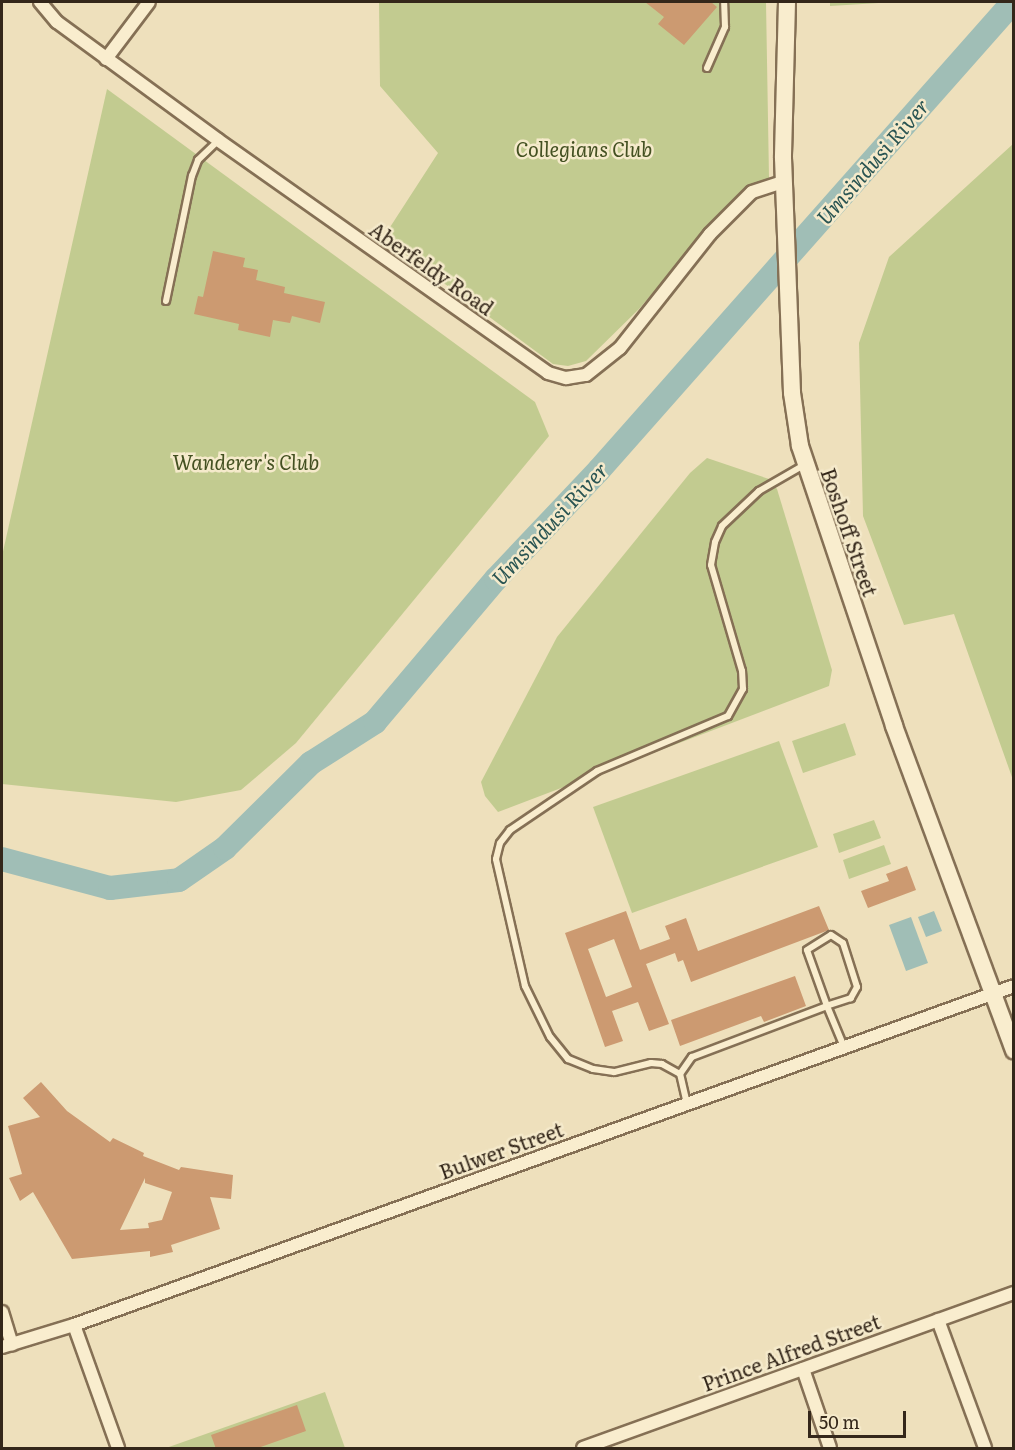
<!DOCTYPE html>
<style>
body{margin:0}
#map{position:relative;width:1015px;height:1450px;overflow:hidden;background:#eee0bc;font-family:Literata,serif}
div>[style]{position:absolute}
.green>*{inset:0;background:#c2cb90}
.water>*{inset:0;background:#a0beb6}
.river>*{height:24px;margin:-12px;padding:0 12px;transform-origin:12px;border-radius:12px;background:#a0beb6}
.building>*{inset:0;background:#cc9a71}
.roads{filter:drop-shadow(2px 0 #857055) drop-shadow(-2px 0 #857055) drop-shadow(0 2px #857055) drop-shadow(0 -2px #857055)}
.service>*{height:6px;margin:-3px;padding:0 3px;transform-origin:3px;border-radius:3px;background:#f9edce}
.minor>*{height:12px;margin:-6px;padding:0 6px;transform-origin:6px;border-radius:6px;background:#f9edce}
.secondary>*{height:16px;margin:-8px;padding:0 8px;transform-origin:8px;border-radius:8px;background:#f9edce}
span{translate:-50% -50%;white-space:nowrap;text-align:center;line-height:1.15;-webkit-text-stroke:5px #f5eacb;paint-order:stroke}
.park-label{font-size:20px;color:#435021;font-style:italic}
.street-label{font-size:20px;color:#34271a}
.water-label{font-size:21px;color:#295452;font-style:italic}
.frame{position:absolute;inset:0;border:3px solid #34271a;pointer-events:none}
.scale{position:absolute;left:808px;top:1411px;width:98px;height:27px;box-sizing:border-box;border:3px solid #34271a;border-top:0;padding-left:8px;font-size:18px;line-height:21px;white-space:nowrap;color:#34271a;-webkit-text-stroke:4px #f5eacb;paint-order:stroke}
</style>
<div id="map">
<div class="green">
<i style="clip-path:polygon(379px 2px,766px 2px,769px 178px,725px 208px,639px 309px,586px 361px,568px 366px,553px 364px,383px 238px,438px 153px,380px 86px)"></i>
<i style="clip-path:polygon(830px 2px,895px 2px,830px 6px)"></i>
<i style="clip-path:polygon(107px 89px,535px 402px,549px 436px,296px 743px,241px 790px,176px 802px,2px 784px,2px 556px)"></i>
<i style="clip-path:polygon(1013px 144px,1013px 780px,954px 614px,904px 625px,863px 516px,859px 343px,889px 257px)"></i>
<i style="clip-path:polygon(707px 458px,769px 479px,777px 489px,832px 670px,829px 686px,498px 812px,485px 796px,481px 782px,557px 637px,690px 473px)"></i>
<i style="clip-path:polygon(845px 723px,856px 755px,803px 773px,792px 741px)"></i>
<i style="clip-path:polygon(779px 741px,818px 847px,632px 913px,593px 807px)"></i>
<i style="clip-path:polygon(874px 820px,881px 838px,839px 853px,833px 834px)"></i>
<i style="clip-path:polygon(884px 845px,891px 864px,849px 879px,843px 860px)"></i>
<i style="clip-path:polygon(325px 1392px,345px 1448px,166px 1448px)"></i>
</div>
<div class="water">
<i style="clip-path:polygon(934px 911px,942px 931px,926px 937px,918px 917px)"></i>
<i style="clip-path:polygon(911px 917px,928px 963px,906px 971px,889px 925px)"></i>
</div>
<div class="river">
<i style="left:2px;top:859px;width:112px;rotate:15deg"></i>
<i style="left:110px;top:888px;width:69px;rotate:-6.6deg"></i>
<i style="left:179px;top:880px;width:56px;rotate:-34.8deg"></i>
<i style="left:225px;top:848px;width:121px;rotate:-44.7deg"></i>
<i style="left:311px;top:763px;width:76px;rotate:-32.6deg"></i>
<i style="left:375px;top:722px;width:187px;rotate:-49.8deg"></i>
<i style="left:496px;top:579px;width:150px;rotate:-46.6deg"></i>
<i style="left:599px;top:470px;width:625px;rotate:-48.5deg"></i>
</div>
<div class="building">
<i style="clip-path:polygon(645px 2px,711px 2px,717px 7px,684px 45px,658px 24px,664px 17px)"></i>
<i style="clip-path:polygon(213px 251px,245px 258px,243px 267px,258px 270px,256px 280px,285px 287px,284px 293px,325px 302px,320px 323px,292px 316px,290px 323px,273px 320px,270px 337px,238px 330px,239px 324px,194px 314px,198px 296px,203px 297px)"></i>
<i style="clip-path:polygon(907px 866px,916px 890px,868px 908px,861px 891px,889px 881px,886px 874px)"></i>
<i style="clip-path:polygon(evenodd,819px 906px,829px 930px,691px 982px,683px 960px,678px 962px,675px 953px,646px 964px,669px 1024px,649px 1031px,638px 1002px,612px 1011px,623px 1041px,605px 1047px,565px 933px,626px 911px,640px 950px,670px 939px,665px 926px,686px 918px,698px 951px,819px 906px,614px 939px,632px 987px,606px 997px,588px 949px,614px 939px)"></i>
<i style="clip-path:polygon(795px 976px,806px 1006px,764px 1022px,761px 1016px,680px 1046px,671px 1020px)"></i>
<i style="clip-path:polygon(evenodd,41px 1082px,67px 1111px,110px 1142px,113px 1138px,144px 1153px,143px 1156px,179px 1170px,181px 1167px,233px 1175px,231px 1199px,210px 1197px,220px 1229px,171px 1245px,173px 1252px,150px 1257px,150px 1251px,72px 1259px,33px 1192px,20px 1201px,9px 1178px,22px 1174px,8px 1126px,40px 1117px,23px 1098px,41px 1082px,145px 1178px,145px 1183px,172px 1192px,162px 1220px,148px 1223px,149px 1228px,120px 1230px,145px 1178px)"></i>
<i style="clip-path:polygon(297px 1405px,306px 1431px,255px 1449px,216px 1449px,211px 1435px)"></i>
</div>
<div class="roads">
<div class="service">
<i style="left:707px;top:68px;width:45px;rotate:-66.3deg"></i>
<i style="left:725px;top:27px;width:25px;rotate:-92deg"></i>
<i style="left:166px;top:301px;width:128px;rotate:-78.3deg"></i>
<i style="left:192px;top:176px;width:17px;rotate:-69deg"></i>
<i style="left:198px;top:160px;width:28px;rotate:-44deg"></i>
<i style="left:680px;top:1074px;width:21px;rotate:-151deg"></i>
<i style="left:662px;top:1064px;width:11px;rotate:-175deg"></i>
<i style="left:651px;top:1063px;width:38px;rotate:166deg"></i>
<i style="left:614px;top:1072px;width:21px;rotate:-172deg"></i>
<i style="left:593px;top:1069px;width:27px;rotate:-158deg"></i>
<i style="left:568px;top:1059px;width:28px;rotate:-129deg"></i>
<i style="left:550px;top:1037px;width:57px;rotate:-116.1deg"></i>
<i style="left:525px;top:986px;width:130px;rotate:-102.9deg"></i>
<i style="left:496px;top:859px;width:16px;rotate:-76deg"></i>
<i style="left:500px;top:843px;width:16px;rotate:-52deg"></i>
<i style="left:510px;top:830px;width:105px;rotate:-34.1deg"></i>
<i style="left:597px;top:771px;width:142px;rotate:-22.8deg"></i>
<i style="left:728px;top:716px;width:31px;rotate:-61deg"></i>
<i style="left:743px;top:689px;width:18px;rotate:-93deg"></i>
<i style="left:742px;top:671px;width:110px;rotate:-106.3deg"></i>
<i style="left:711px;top:565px;width:23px;rotate:-80deg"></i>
<i style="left:715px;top:542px;width:17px;rotate:-66deg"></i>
<i style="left:722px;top:526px;width:51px;rotate:-43.4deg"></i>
<i style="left:759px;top:491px;width:52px;rotate:-30deg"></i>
<i style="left:687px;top:1104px;width:31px;rotate:-103deg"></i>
<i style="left:680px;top:1074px;width:21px;rotate:-55deg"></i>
<i style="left:692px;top:1057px;width:144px;rotate:-20.7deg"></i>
<i style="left:827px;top:1006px;width:59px;rotate:-109.7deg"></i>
<i style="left:807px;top:950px;width:28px;rotate:-32deg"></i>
<i style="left:831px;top:935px;width:14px;rotate:34deg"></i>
<i style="left:843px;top:943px;width:46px;rotate:72.3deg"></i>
<i style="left:857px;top:987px;width:13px;rotate:119deg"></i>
<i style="left:851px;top:998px;width:25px;rotate:162deg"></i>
<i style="left:827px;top:1006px;width:44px;rotate:67.5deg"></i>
</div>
<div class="minor">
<i style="left:40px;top:2px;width:26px;rotate:50deg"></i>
<i style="left:57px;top:22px;width:200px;rotate:36.2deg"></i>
<i style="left:218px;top:140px;width:404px;rotate:35.2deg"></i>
<i style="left:548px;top:373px;width:19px;rotate:16deg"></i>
<i style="left:566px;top:378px;width:20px;rotate:-9deg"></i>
<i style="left:586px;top:375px;width:43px;rotate:-38.5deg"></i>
<i style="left:620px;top:348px;width:145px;rotate:-51.7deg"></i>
<i style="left:710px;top:234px;width:59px;rotate:-45deg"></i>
<i style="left:752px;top:192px;width:33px;rotate:-18deg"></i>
<i style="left:106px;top:59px;width:71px;rotate:-53deg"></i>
<i style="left:2px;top:1312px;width:34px;rotate:73deg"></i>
<i style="left:938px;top:1320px;width:136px;rotate:69.8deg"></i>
<i style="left:74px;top:1325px;width:131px;rotate:70.3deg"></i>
<i style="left:2px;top:1347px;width:75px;rotate:-17deg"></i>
<i style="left:74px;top:1325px;width:999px;rotate:-19.83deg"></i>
<i style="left:803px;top:1369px;width:83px;rotate:71.1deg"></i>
<i style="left:583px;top:1448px;width:458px;rotate:-19.8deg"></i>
</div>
<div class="secondary">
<i style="left:787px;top:2px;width:156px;rotate:91.5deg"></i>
<i style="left:783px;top:158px;width:235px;rotate:87.8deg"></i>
<i style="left:792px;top:393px;width:54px;rotate:81.4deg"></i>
<i style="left:800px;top:446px;width:295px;rotate:71.4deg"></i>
<i style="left:894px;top:726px;width:346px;rotate:69.7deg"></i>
</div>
</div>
<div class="park-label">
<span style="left:584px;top:148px">Collegians Club</span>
<span style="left:246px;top:461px">Wanderer's Club</span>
</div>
<div class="street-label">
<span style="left:432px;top:268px;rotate:35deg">Aberfeldy Road</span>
<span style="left:850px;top:532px;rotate:71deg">Boshoff Street</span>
<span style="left:501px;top:1150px;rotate:-20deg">Bulwer Street</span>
<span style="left:791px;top:1352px;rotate:-20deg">Prince Alfred Street</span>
</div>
<div class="water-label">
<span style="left:872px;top:161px;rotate:-49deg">Umsindusi River</span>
<span style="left:549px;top:523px;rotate:-47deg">Umsindusi River</span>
</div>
<div class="frame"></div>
<div class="scale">50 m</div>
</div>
